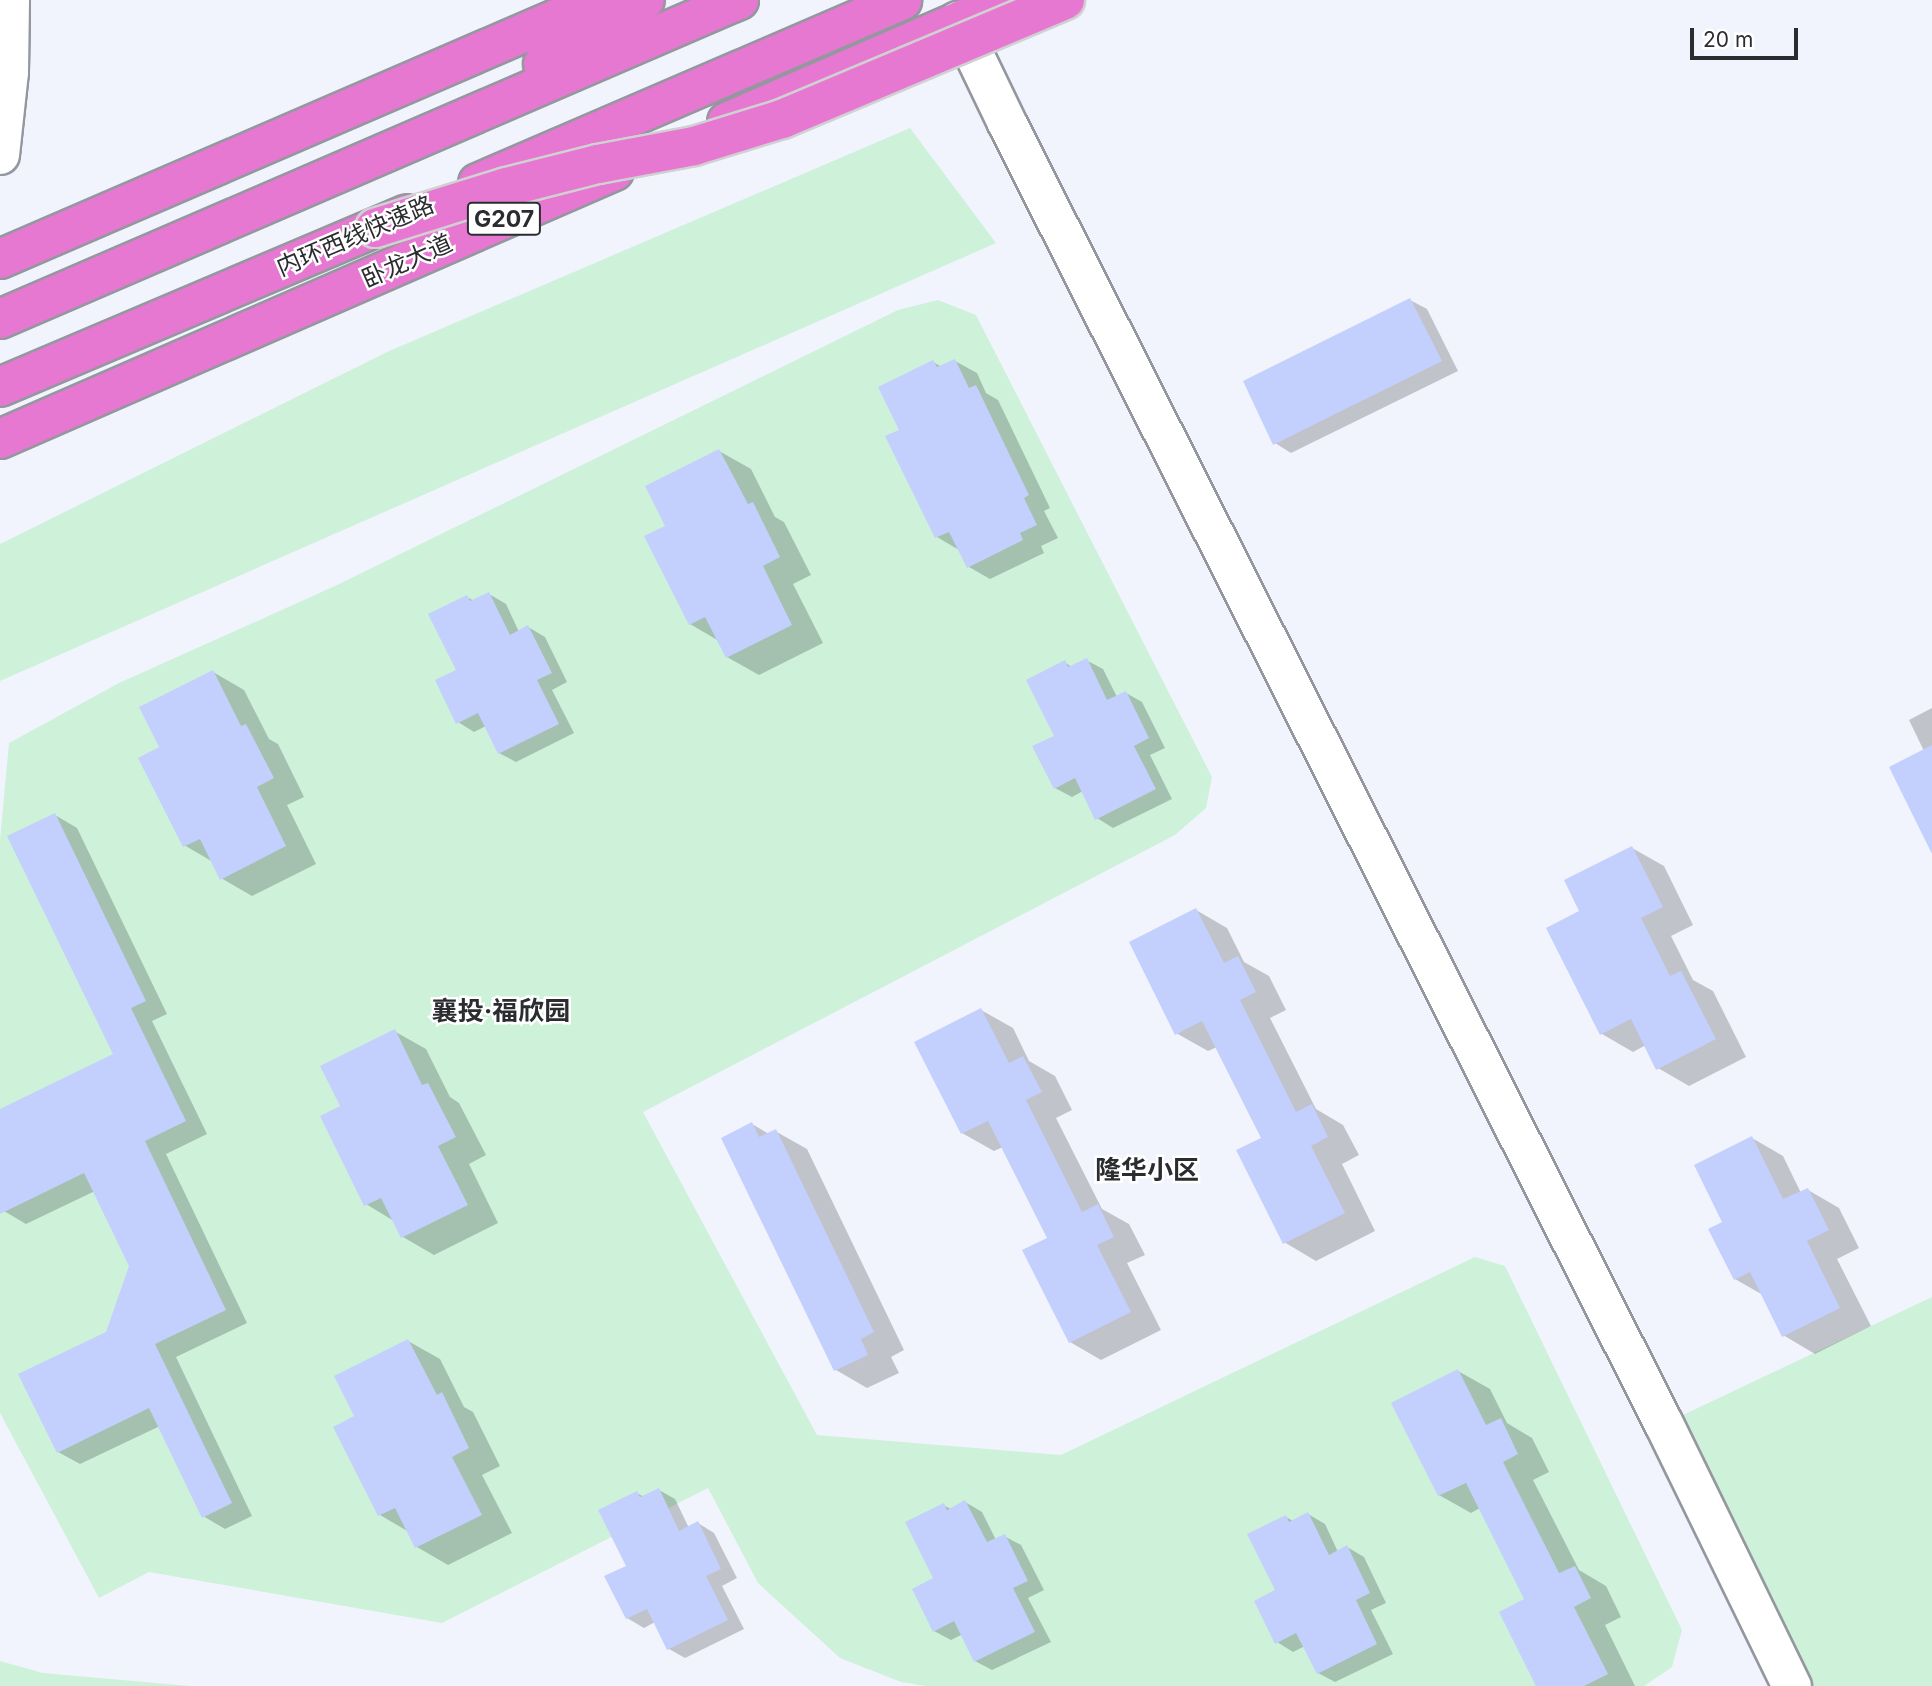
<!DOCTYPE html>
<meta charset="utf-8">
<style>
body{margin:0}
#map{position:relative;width:1932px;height:1686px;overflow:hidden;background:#f2f4fd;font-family:Inter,"Noto Sans SC",sans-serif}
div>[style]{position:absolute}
.green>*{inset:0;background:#cef1da}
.shadow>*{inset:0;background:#0003}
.building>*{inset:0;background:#c3cffd}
.roads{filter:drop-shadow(2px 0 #95979f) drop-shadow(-2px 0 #95979f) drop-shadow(0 2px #95979f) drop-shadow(0 -2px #95979f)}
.minor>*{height:38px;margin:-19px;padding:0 19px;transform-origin:19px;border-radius:19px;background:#fff}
.highway>*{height:38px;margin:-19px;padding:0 19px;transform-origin:19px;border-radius:19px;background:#e778d2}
.bridges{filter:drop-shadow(2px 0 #d0d1d1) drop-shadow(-2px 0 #d0d1d1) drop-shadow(0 2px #d0d1d1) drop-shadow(0 -2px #d0d1d1)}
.highway-bridge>*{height:38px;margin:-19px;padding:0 19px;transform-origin:19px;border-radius:19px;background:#e778d2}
span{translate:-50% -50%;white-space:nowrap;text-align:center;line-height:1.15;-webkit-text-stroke:5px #fff;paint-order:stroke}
.shield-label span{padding:2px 5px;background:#fff;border:2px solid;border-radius:5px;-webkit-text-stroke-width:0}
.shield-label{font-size:23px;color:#2b2c2f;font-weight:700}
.street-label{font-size:24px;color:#2b2c2f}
.neighbourhood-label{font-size:26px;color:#2b2c2f;font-weight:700}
.scale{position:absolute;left:1690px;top:28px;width:108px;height:32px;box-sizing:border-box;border:4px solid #2b2c2f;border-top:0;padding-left:9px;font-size:21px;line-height:24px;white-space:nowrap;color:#2b2c2f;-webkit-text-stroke:5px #fff;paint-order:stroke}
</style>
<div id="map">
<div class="green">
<i style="clip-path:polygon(910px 128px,996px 243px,0 681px,0 544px,387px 352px)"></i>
<i style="clip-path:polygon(938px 300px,976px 315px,1212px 777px,1206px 808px,1175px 835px,643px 1112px,817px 1435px,1061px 1455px,1475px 1257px,1505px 1266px,1682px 1630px,1672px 1667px,1644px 1686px,926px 1686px,901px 1682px,840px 1658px,758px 1583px,708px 1488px,442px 1623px,149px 1572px,99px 1598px,0 1413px,0 840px,9px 743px,119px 683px,335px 586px,898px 310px)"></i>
<i style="clip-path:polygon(1932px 1297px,1932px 1686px,1792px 1686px,1664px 1424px)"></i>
<i style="clip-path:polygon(0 1661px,43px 1673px,190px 1686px,0 1686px)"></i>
</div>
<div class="shadow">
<i style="clip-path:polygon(1410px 300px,1427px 309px,1458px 371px,1291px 453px,1275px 443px)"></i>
<i style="clip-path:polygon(955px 361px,977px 373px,986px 393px,998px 400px,1050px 508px,1044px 511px,1058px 538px,1041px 546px,1044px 553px,990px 579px,969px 567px,959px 550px,937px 537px,901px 431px,933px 362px,942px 367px)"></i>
<i style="clip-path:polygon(719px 451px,751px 469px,775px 517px,784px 522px,811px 575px,793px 584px,823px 643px,759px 675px,727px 657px,719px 641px,690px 624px,668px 526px)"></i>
<i style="clip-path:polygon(489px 594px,506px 604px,519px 632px,528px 627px,545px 637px,567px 682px,552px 690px,574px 733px,516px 762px,499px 753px,486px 726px,474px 732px,458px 722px,459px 671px,467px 597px,474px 601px)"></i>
<i style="clip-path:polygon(1086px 660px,1103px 669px,1117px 697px,1126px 693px,1142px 702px,1165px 748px,1150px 755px,1172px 799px,1113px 828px,1097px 818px,1083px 791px,1072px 797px,1055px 788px,1056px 736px,1064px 662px,1072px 667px)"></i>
<i style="clip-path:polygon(213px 672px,244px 690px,269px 739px,278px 744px,304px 797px,287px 805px,316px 864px,252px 896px,221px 878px,213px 862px,184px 845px,161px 748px)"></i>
<i style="clip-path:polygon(1932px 708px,1932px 850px,1924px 751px,1909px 720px)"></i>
<i style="clip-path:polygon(55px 815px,77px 828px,167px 1014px,152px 1021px,207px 1134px,166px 1154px,247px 1323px,176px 1357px,252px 1516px,225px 1529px,203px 1516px,160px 1426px,80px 1464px,58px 1452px,107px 1333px,131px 1266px,95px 1191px,26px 1224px,4px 1211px,0 1204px,0 1110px,115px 1055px)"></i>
<i style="clip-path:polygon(1632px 848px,1664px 866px,1693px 925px,1671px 936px,1693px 980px,1713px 991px,1746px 1057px,1689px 1086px,1658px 1068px,1646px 1045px,1633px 1052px,1602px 1034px,1581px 912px)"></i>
<i style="clip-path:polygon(1196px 910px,1227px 928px,1244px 962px,1269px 976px,1286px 1010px,1270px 1018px,1316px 1109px,1343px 1125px,1359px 1155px,1342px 1164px,1375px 1231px,1316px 1261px,1284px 1242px,1264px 1139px,1217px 1047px,1208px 1051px,1176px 1033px)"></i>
<i style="clip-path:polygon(981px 1010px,1013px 1028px,1029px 1061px,1055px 1076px,1072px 1110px,1056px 1118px,1102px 1209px,1129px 1224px,1145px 1255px,1127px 1263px,1161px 1330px,1101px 1360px,1070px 1342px,1049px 1239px,1003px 1147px,994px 1151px,962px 1133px)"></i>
<i style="clip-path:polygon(394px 1031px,426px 1049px,450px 1097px,459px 1103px,486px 1155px,469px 1164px,498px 1223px,434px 1255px,403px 1237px,394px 1221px,366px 1204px,342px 1107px)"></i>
<i style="clip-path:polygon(752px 1124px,769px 1134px,775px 1131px,807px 1149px,904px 1350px,891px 1357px,899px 1373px,867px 1388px,836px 1370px,723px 1138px)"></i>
<i style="clip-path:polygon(1752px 1138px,1783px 1156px,1801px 1193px,1808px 1190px,1839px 1208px,1859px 1248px,1837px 1259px,1871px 1326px,1815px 1354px,1783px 1335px,1763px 1295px,1735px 1279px,1725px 1223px)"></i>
<i style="clip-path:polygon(408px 1341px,440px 1359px,464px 1407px,473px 1412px,500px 1466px,482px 1475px,512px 1533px,448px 1565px,417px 1547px,409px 1532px,380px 1515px,357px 1417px)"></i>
<i style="clip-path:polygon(1458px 1371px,1490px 1389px,1507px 1423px,1532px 1438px,1549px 1472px,1533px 1480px,1579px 1570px,1606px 1586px,1621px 1617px,1605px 1625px,1635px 1686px,1538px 1686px,1526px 1600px,1480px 1508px,1471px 1513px,1439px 1495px)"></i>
<i style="clip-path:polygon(659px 1490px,675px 1499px,689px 1528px,698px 1523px,714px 1533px,737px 1578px,722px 1586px,744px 1629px,685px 1658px,669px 1649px,655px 1622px,644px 1628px,627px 1618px,628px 1567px,637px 1493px,644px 1497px)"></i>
<i style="clip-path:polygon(965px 1502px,982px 1512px,996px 1540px,1004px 1536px,1021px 1545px,1044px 1590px,1028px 1598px,1051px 1642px,992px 1670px,975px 1661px,963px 1634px,951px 1640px,934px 1631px,935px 1579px,943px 1505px,951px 1509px)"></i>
<i style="clip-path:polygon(1308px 1514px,1325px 1524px,1338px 1552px,1347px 1547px,1364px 1557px,1386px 1603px,1371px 1610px,1393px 1654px,1335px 1682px,1318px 1673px,1305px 1646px,1293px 1652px,1277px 1642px,1278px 1591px,1286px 1517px,1293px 1521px)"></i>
</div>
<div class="building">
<i style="clip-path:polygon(1410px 298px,1442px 361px,1273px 445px,1243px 381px)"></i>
<i style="clip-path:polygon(955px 359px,969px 388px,976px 385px,1029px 495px,1024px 498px,1037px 525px,1020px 533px,1023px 540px,967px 568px,949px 532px,935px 538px,885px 436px,899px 430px,878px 387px,933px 360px,937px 367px)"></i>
<i style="clip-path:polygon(719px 449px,748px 504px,753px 502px,780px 557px,763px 566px,792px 625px,726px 658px,705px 617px,689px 625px,644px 536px,665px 526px,645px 486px)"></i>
<i style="clip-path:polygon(489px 592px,510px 635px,528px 625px,552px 673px,537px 680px,559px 724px,498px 754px,478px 713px,456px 724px,435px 680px,456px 670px,428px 614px,467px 595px,470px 601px)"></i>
<i style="clip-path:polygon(1087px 658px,1107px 700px,1126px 691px,1149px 738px,1134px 746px,1156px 789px,1095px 820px,1075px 778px,1054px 789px,1032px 746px,1054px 736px,1026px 680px,1065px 660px,1068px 667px)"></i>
<i style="clip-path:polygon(213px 670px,241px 726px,246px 724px,274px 778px,257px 787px,286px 846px,220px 880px,200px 839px,183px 847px,138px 758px,159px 747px,139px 707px)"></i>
<i style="clip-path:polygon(1932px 745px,1932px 854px,1889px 767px)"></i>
<i style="clip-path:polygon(55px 813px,146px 1001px,131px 1008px,186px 1121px,145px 1141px,226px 1310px,155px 1344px,232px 1503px,202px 1518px,149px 1408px,57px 1453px,18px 1374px,106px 1332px,129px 1266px,84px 1173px,0 1214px,0 1109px,113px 1054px,7px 836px)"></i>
<i style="clip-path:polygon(1632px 846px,1663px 907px,1641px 918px,1670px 976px,1681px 971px,1716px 1039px,1656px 1070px,1631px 1019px,1600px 1035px,1546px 928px,1579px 911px,1564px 880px)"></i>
<i style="clip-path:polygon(1196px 908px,1224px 963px,1238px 956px,1256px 992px,1240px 1000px,1296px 1112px,1312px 1104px,1328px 1137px,1311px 1146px,1345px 1213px,1283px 1244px,1236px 1150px,1261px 1138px,1202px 1021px,1175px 1035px,1129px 942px)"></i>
<i style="clip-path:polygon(981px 1008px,1009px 1063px,1023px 1056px,1042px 1092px,1026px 1100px,1082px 1212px,1098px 1204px,1114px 1237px,1097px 1245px,1131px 1312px,1069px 1343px,1022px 1250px,1047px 1238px,988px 1121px,961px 1134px,914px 1042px)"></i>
<i style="clip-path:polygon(395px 1029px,422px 1085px,428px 1083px,456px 1137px,438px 1146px,468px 1205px,401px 1238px,381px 1198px,364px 1206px,320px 1116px,340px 1106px,320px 1066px)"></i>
<i style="clip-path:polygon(752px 1122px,759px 1137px,776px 1129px,874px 1332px,861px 1339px,868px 1355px,834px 1371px,721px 1138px)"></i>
<i style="clip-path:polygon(1752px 1136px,1783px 1199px,1808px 1188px,1829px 1230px,1807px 1241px,1840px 1308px,1782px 1337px,1750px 1272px,1734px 1280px,1708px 1229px,1722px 1222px,1694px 1165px)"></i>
<i style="clip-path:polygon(408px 1339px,437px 1395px,442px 1392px,469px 1448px,452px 1457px,482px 1515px,415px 1548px,395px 1508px,378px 1516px,333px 1427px,354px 1416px,334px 1376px)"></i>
<i style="clip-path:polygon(1458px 1369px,1486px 1425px,1501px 1418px,1518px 1454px,1503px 1462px,1559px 1573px,1575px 1566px,1591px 1598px,1574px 1607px,1608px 1674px,1584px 1686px,1536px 1686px,1499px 1612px,1524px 1599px,1466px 1483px,1438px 1496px,1391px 1403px)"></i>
<i style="clip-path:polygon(659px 1488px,679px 1531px,698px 1521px,721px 1569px,706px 1576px,728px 1620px,667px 1650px,647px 1609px,626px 1619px,604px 1576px,626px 1566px,598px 1510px,637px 1491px,640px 1497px)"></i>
<i style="clip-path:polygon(965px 1500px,987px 1542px,1005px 1534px,1028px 1581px,1013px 1588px,1035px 1632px,974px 1662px,954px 1621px,933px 1632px,912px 1589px,933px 1578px,905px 1522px,944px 1503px,947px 1510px)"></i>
<i style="clip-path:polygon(1308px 1512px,1329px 1555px,1347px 1545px,1370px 1593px,1356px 1600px,1377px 1644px,1317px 1674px,1296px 1633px,1275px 1644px,1254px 1601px,1275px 1590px,1247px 1534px,1286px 1515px,1289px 1522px)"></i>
</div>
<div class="roads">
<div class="minor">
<i style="left:958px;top:21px;width:113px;rotate:64.3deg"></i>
<i style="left:1007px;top:123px;width:1457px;rotate:63.21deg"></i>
<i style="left:1664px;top:1424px;width:292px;rotate:64deg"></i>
<i style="left:0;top:155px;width:83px;rotate:-83.8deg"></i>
<i style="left:9px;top:72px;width:72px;rotate:-89.2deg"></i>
</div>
<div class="highway">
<i style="left:543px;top:64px;width:120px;rotate:-32.1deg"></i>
<i style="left:727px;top:122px;width:305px;rotate:-23.5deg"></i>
<i style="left:478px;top:183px;width:462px;rotate:-23.3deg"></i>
<i style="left:0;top:259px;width:654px;rotate:-23.35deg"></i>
<i style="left:0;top:319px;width:805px;rotate:-23.35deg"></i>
<i style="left:0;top:387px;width:442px;rotate:-23deg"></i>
<i style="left:0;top:439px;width:670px;rotate:-23.58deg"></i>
</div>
</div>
<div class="bridges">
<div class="highway-bridge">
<i style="left:375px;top:228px;width:138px;rotate:-17.3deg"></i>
<i style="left:507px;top:187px;width:94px;rotate:-14.2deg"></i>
<i style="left:598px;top:164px;width:98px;rotate:-10.6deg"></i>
<i style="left:694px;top:146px;width:92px;rotate:-17.1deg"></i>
<i style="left:782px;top:119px;width:307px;rotate:-22.8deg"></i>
</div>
</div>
<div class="shield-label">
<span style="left:504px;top:219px">G207</span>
</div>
<div class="street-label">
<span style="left:355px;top:236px;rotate:-23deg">内环西线快速路</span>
<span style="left:407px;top:261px;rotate:-24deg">卧龙大道</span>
</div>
<div class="neighbourhood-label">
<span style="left:501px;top:1011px">襄投·福欣园</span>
<span style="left:1147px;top:1170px">隆华小区</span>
</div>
<div class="scale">20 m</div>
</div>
